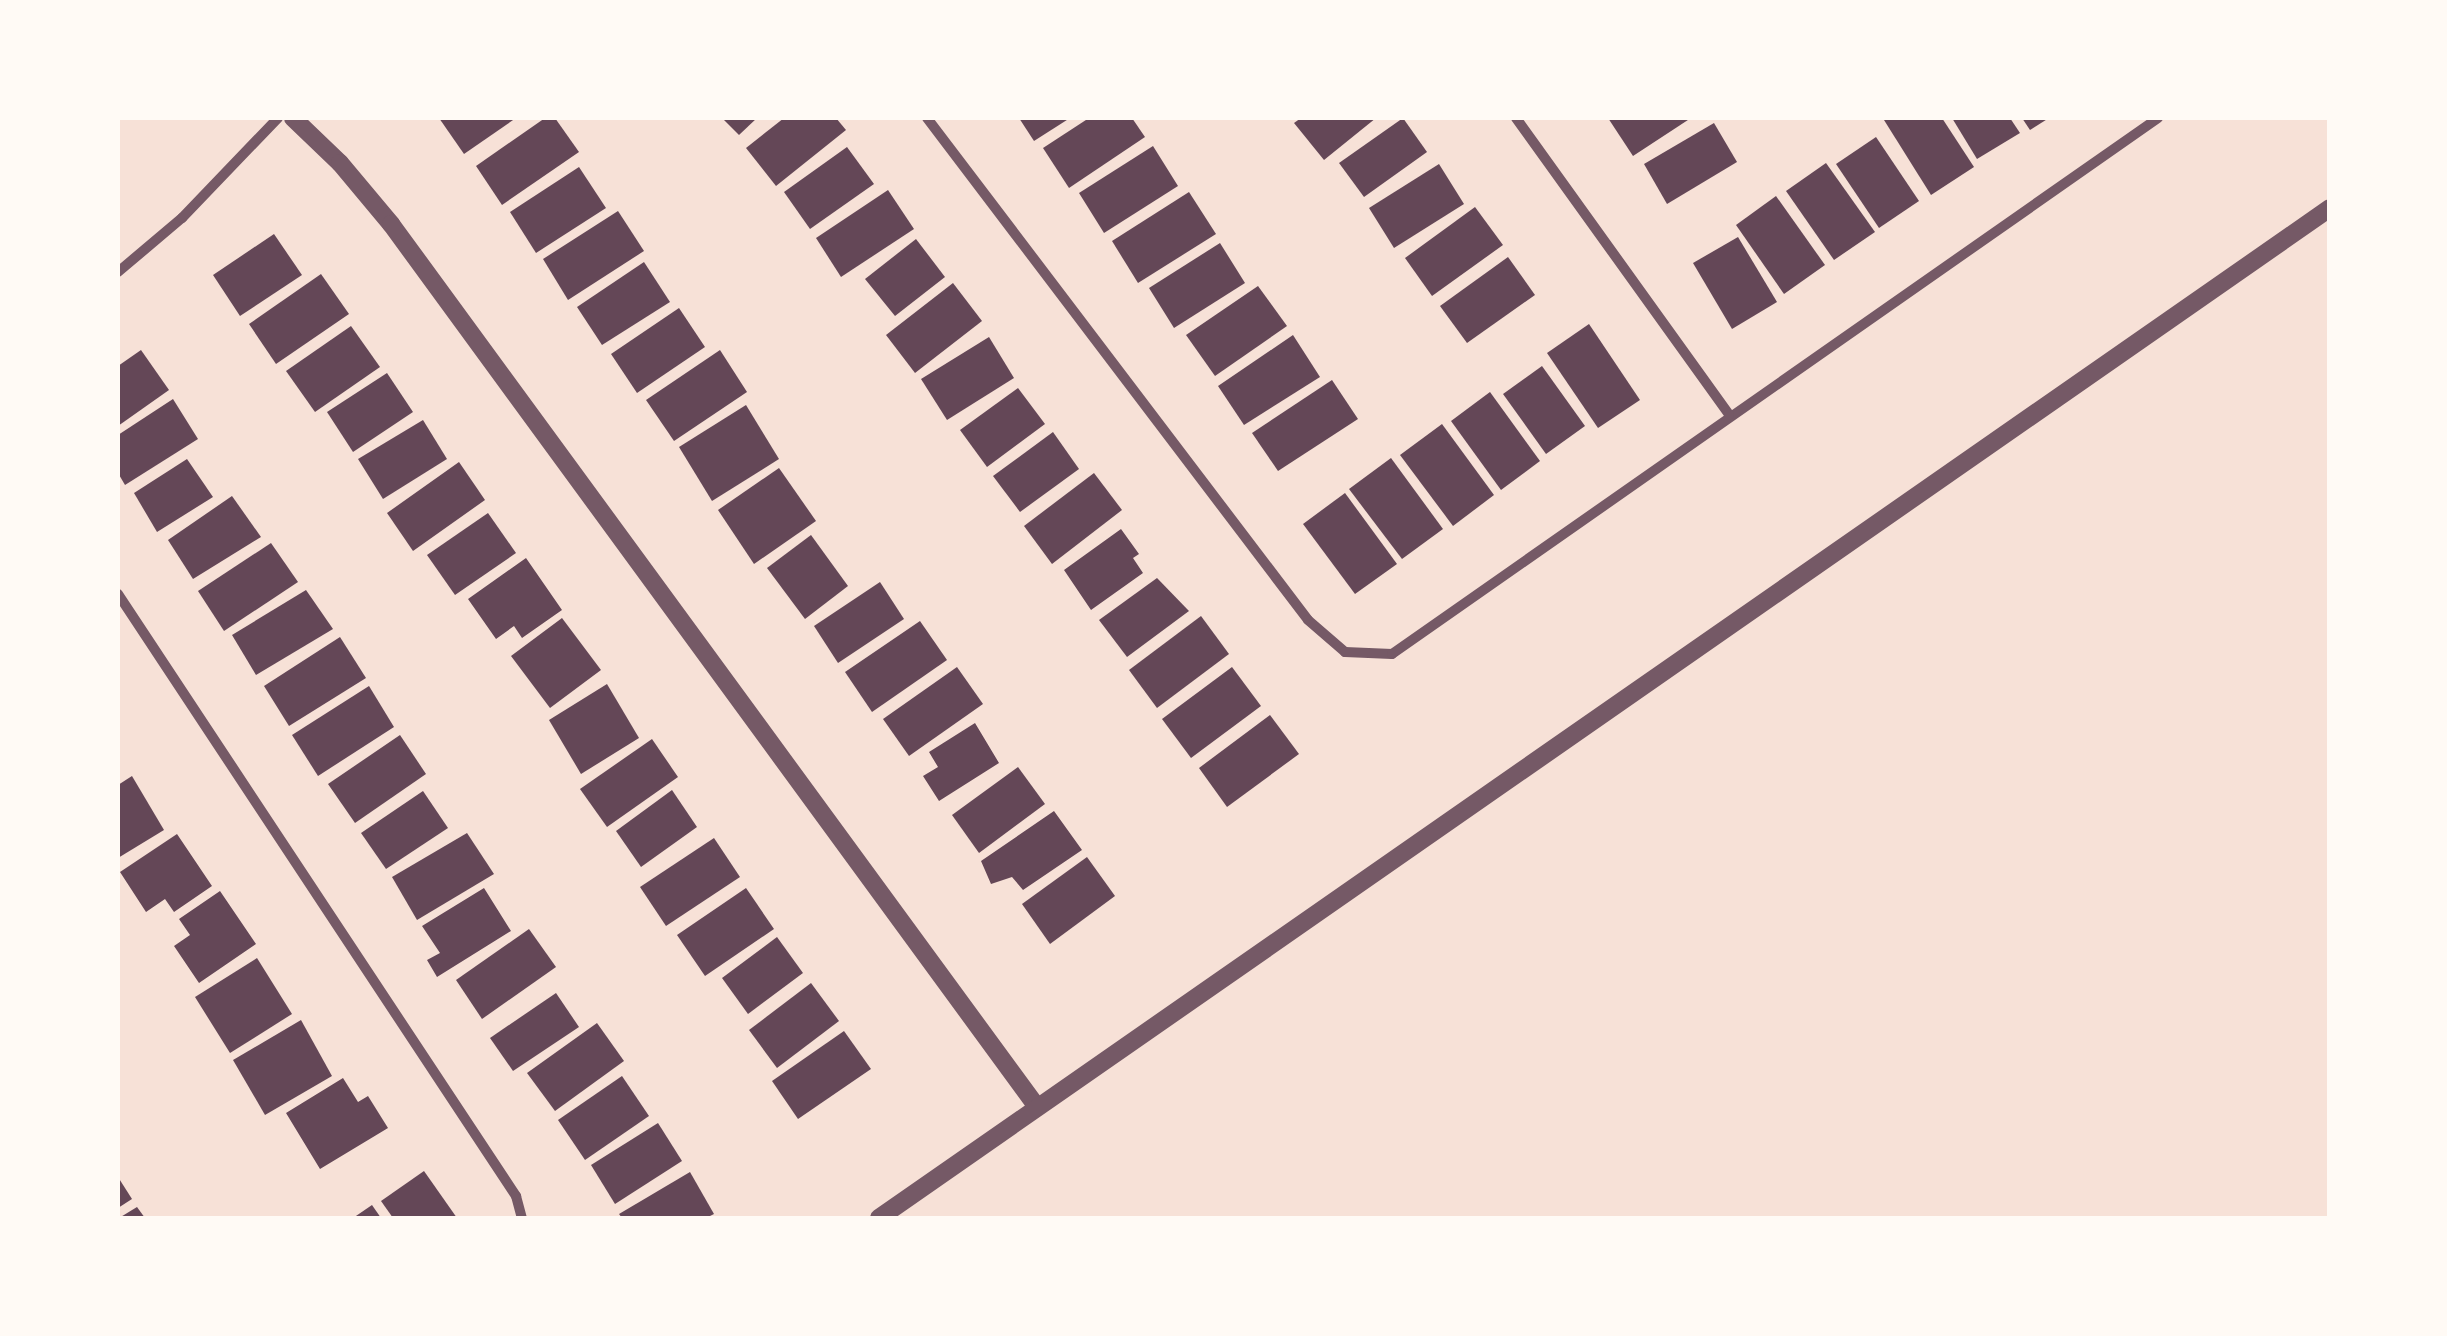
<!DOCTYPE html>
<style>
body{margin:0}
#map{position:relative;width:2447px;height:1336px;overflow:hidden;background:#f7e1d7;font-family:Poppins,sans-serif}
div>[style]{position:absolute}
.building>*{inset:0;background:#644757}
.minor>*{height:10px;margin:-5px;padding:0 5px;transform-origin:5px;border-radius:5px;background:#755966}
.tertiary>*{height:18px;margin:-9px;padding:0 9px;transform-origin:9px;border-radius:9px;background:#755966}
span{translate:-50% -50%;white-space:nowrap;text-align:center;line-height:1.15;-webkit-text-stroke:10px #fffaf5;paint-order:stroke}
.frame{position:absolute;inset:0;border:120px solid #fffaf5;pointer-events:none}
</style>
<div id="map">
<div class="building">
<i style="clip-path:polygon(439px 118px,516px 118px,464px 154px)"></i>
<i style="clip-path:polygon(545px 118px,555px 118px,579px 152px,502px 205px,476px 166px)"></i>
<i style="clip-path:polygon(722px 118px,757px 118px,739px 135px)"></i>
<i style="clip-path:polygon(784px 118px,836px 118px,846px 130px,776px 186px,746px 148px)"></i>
<i style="clip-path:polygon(1019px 118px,1070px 118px,1034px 141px)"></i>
<i style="clip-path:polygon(1089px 118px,1132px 118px,1145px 137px,1069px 188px,1043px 148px)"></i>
<i style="clip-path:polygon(1301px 118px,1376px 118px,1324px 160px,1294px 123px)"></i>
<i style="clip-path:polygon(1403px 118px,1427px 152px,1364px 197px,1339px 163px)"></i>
<i style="clip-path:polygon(1608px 118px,1691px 118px,1633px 156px)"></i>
<i style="clip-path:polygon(1887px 118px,1942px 118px,1974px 167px,1931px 195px,1884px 120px)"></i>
<i style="clip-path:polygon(1952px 118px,2010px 118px,2020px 133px,1977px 159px)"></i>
<i style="clip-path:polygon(2022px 118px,2049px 118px,2030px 130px)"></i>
<i style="clip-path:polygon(1714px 123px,1737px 162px,1667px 204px,1644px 164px)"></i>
<i style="clip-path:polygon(1876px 137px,1919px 201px,1879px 228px,1836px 164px)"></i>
<i style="clip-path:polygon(1153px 146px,1178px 186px,1104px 233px,1079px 193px)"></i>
<i style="clip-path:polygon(847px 147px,874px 184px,810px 229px,784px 192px)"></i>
<i style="clip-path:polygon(1826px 163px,1875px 232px,1834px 260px,1786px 191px)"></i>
<i style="clip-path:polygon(1439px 164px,1464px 204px,1394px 248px,1369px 208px)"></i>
<i style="clip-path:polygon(579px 167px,606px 208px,536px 253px,510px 212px)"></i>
<i style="clip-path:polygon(888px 190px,914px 229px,841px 277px,816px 238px)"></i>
<i style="clip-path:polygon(1189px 192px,1216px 234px,1138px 283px,1112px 241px)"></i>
<i style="clip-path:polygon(1776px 196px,1825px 265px,1784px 294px,1736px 225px)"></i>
<i style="clip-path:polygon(1475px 207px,1503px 245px,1432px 296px,1405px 258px)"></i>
<i style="clip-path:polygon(618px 211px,644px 251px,568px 300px,543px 259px)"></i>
<i style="clip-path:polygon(274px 234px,302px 275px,240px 316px,213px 275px)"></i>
<i style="clip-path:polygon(1738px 237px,1777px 302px,1732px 329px,1693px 263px)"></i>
<i style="clip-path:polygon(916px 239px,945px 277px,895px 316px,865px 279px)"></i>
<i style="clip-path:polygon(1220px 243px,1245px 283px,1174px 328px,1149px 288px)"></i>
<i style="clip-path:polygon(1508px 257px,1535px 295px,1467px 343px,1440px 306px)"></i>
<i style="clip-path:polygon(644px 262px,670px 302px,602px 345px,577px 307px)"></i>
<i style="clip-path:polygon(321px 274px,349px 314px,276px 364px,249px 324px)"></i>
<i style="clip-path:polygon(953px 283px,982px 321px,915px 373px,886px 335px)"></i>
<i style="clip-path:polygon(1258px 286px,1287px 326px,1215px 376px,1186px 335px)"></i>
<i style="clip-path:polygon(679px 308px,705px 347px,637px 393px,611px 354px)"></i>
<i style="clip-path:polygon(1589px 324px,1640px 400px,1598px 428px,1547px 353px)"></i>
<i style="clip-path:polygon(351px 326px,380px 367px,315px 412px,286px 371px)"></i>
<i style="clip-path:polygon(1293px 335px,1320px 377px,1244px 425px,1218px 386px)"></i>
<i style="clip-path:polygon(989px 337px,1014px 378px,947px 420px,921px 379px)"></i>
<i style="clip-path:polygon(141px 350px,169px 390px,118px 426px,118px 366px)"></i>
<i style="clip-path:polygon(720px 350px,747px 392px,674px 441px,646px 400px)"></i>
<i style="clip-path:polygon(1542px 366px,1585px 426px,1546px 454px,1503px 394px)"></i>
<i style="clip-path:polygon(387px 373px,413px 412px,353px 452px,327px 412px)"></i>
<i style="clip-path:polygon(1332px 380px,1358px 419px,1278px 471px,1252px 433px)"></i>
<i style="clip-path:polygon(1018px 388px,1045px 424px,987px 467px,960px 430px)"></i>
<i style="clip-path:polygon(1490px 392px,1540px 461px,1501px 490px,1451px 421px)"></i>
<i style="clip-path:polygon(173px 399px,198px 439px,125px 485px,118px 473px,118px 435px)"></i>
<i style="clip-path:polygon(746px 405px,779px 459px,712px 501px,679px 447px)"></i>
<i style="clip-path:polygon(423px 420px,447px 459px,383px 499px,358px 459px)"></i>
<i style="clip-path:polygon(1442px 424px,1494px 495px,1453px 526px,1400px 455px)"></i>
<i style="clip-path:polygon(1053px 432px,1079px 469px,1020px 512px,993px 476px)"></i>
<i style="clip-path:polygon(1391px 458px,1443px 529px,1402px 559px,1349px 489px)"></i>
<i style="clip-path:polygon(187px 459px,213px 497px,157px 532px,134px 493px)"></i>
<i style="clip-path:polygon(459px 462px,485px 500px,413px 551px,387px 513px)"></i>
<i style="clip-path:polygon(779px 468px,816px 521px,754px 564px,718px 510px)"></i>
<i style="clip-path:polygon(1094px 473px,1122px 510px,1052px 564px,1024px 526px)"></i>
<i style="clip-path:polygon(1345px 493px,1397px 564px,1355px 594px,1303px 524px)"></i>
<i style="clip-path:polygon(232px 496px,261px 537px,193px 579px,168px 540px)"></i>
<i style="clip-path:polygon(488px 513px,516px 553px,455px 595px,427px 555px)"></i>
<i style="clip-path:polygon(1121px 529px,1139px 554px,1133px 558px,1143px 573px,1091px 610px,1064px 570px)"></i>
<i style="clip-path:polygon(811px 535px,848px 586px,805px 619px,767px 568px)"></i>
<i style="clip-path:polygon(271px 543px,298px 582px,224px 631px,198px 591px)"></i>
<i style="clip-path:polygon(526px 558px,562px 610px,522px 638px,514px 626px,496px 639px,468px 599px)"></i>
<i style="clip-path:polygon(1157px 578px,1189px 611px,1127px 657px,1099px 620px)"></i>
<i style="clip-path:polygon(880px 582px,904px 619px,838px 663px,814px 626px)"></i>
<i style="clip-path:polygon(306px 590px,333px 629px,256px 675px,232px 635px)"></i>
<i style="clip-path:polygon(1201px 616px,1229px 654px,1157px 708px,1129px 670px)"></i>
<i style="clip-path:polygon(562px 618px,601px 670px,550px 708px,511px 656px)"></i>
<i style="clip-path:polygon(920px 621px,947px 660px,872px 712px,845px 672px)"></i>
<i style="clip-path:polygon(340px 637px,366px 678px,289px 726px,264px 686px)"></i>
<i style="clip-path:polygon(957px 667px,983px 704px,909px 756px,883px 719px)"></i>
<i style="clip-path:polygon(1232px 667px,1261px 706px,1191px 758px,1162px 719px)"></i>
<i style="clip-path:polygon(607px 684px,639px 738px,581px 774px,549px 720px)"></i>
<i style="clip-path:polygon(369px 686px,394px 727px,318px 776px,292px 735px)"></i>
<i style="clip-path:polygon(1270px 715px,1299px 754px,1227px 807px,1199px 768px)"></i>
<i style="clip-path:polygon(975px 723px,999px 763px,939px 801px,923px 776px,938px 767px,929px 752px)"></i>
<i style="clip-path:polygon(400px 735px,426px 774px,355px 823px,328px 784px)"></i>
<i style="clip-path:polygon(652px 739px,678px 777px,607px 827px,580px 789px)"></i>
<i style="clip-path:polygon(1018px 767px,1045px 804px,979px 853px,952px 815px)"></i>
<i style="clip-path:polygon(132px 776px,164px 830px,118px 858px,118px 785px)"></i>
<i style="clip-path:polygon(672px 790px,697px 827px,641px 867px,616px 831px)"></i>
<i style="clip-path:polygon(423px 791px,448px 828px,386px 869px,361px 833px)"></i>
<i style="clip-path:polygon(1054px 811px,1082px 850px,1023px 890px,1012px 877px,991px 884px,981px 861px)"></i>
<i style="clip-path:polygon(467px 833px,494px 874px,417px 920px,392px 877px)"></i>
<i style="clip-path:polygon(177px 834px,212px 886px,174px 912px,165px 899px,146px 912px,120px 872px)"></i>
<i style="clip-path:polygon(714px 838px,740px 877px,666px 926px,640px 887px)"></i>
<i style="clip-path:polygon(1087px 857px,1115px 896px,1050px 944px,1022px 904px)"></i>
<i style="clip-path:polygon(484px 888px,511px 931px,437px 977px,427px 960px,440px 953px,422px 926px)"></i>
<i style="clip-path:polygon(746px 888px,774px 929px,705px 976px,677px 935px)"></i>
<i style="clip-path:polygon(220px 891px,256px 944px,199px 983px,174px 946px,190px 935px,179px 919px)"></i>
<i style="clip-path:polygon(529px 929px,556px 967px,482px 1019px,456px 980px)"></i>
<i style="clip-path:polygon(777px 937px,803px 973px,748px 1014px,722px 978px)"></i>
<i style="clip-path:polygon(257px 958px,292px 1014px,230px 1053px,195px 997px)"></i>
<i style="clip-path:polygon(811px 983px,839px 1021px,777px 1068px,749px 1030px)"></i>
<i style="clip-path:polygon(556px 993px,579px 1027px,513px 1071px,490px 1038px)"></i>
<i style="clip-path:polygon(301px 1020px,332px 1076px,265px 1115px,233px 1060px)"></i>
<i style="clip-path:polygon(597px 1023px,624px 1061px,555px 1111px,527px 1073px)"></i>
<i style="clip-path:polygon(844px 1031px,871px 1069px,798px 1119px,772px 1081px)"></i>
<i style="clip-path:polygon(622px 1076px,649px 1116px,585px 1160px,558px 1120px)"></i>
<i style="clip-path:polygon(343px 1078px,358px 1102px,368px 1096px,388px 1128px,320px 1169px,286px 1113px)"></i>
<i style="clip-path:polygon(658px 1123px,682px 1161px,615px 1204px,591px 1165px)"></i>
<i style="clip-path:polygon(424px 1171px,457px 1218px,393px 1218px,381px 1201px)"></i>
<i style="clip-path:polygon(690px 1172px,714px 1214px,706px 1218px,622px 1218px,619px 1214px)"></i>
<i style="clip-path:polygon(118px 1177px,132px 1199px,118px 1208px)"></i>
<i style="clip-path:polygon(372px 1205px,381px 1218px,353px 1218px)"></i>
<i style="clip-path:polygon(137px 1207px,145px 1218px,119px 1218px)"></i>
</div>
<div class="minor">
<i style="left:927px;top:118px;width:630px;rotate:52.8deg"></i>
<i style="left:1308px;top:620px;width:49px;rotate:40.9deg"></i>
<i style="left:1345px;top:652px;width:47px;rotate:2.4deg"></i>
<i style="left:1392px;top:654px;width:935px;rotate:-34.98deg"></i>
<i style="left:1516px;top:118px;width:365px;rotate:54.3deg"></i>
<i style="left:118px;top:272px;width:84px;rotate:-40.2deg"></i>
<i style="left:182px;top:218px;width:139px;rotate:-46.2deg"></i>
<i style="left:118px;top:594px;width:722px;rotate:56.53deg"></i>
<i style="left:516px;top:1196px;width:23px;rotate:75deg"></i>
</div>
<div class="tertiary">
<i style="left:293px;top:118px;width:65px;rotate:43.8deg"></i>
<i style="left:340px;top:163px;width:80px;rotate:50.1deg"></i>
<i style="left:391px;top:224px;width:1094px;rotate:53.81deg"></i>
<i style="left:879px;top:1218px;width:1768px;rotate:-34.84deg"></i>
</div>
<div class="frame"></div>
</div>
